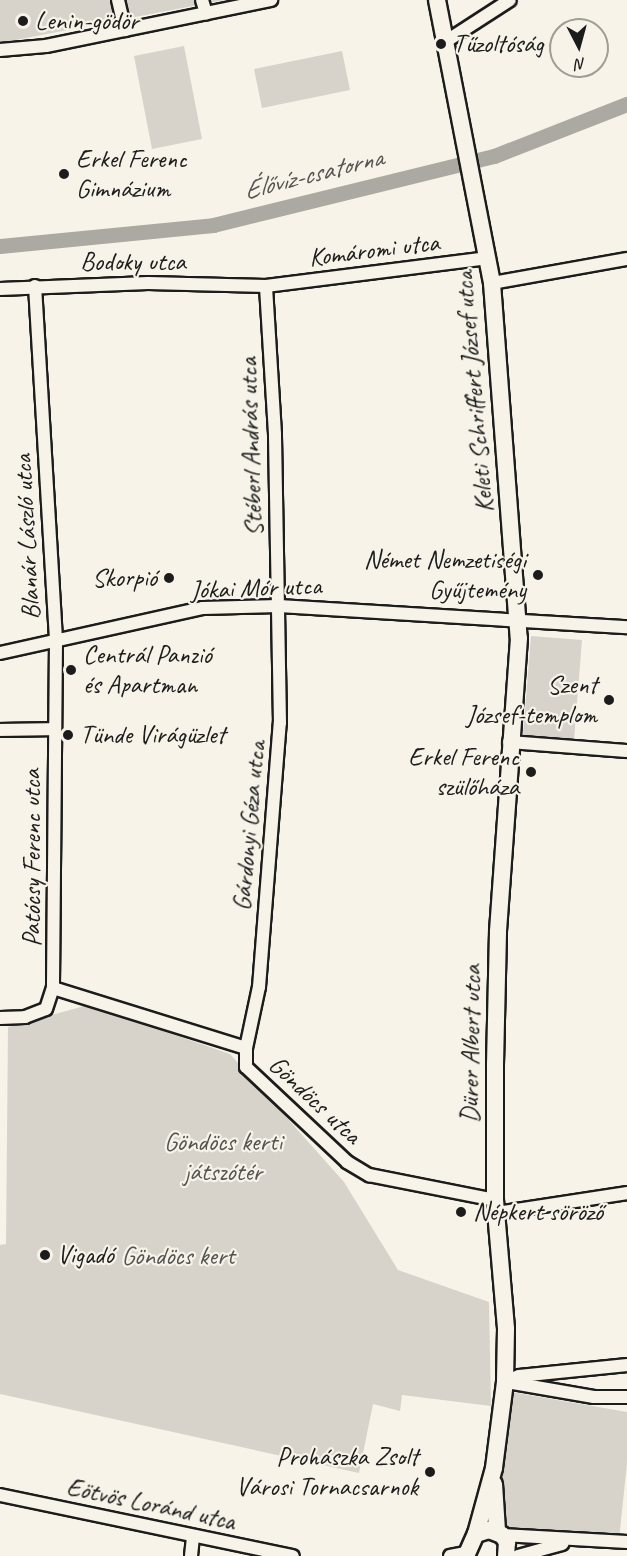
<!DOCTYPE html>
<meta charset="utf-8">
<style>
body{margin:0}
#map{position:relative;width:627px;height:1556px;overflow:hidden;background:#f7f3e8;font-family:Caveat,sans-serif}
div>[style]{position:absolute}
.green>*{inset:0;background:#d7d3cb}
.canal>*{height:15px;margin:-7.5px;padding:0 7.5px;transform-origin:7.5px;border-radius:7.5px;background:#aca9a2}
.roads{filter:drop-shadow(2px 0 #1c1c1c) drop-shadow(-2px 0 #1c1c1c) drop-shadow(0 2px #1c1c1c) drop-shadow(0 -2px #1c1c1c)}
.street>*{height:12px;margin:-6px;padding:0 6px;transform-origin:6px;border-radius:6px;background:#f7f3e8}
.secondary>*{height:16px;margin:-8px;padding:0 8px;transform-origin:8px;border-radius:8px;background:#f7f3e8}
.dots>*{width:16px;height:16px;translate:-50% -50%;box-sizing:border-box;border:3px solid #f7f3e8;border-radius:50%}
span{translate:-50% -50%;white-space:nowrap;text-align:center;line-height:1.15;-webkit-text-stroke:4.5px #f7f3e8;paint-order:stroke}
.poi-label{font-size:26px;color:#1c1c1c}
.left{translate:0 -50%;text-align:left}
.right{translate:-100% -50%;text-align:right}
.street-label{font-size:26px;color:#1c1c1c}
.park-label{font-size:26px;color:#545351}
.water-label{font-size:27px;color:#565452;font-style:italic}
.north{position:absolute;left:549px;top:18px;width:60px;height:60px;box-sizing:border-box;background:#f7f3e8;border:2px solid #9f9d96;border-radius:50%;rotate:174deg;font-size:16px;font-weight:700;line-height:24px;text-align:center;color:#1c1c1c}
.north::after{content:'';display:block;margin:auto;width:21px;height:27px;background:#1c1c1c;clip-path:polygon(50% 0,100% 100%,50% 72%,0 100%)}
</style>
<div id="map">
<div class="green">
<i style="clip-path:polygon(0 0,224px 0,0 43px)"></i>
<i style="clip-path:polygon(184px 46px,202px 139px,152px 149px,134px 56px)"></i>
<i style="clip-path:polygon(342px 51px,350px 90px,262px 108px,254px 69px)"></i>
<i style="clip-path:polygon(531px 636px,582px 640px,574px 740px,523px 735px)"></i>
<i style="clip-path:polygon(88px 1005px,230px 1054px,344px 1182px,398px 1270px,489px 1302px,491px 1406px,402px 1395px,400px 1411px,373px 1404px,359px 1473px,0 1394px,0 1245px,6px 1244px,8px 1027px)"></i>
<i style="clip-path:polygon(511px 1392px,627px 1412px,627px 1463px,619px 1540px,509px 1545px,498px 1526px)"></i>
</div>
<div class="canal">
<i style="left:0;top:246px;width:214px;rotate:-5.6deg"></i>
<i style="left:213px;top:225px;width:289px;rotate:-13.8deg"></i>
<i style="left:494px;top:156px;width:143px;rotate:-21.4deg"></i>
</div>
<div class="roads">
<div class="street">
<i style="left:118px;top:0;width:31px;rotate:77deg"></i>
<i style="left:202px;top:0;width:14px;rotate:73deg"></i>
<i style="left:445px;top:42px;width:77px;rotate:-32.9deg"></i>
<i style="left:0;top:50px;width:46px;rotate:-5deg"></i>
<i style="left:46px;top:46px;width:230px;rotate:-11.6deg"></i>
<i style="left:492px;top:283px;width:137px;rotate:-10.1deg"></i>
<i style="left:35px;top:286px;width:356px;rotate:86.6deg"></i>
<i style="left:56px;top:641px;width:347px;rotate:90.5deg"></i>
<i style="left:0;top:289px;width:148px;rotate:-2.3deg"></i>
<i style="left:148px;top:283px;width:118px;rotate:1.5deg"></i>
<i style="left:266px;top:286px;width:224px;rotate:-7.2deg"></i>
<i style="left:0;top:653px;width:208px;rotate:-12.5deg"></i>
<i style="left:203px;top:608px;width:76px;rotate:-1.5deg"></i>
<i style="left:279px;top:606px;width:349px;rotate:3.5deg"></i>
<i style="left:0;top:730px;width:55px;rotate:-1deg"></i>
<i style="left:509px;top:742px;width:118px;rotate:4.4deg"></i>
<i style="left:0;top:1018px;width:25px;rotate:-2deg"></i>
<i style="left:25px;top:1017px;width:22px;rotate:-21deg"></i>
<i style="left:46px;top:1009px;width:22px;rotate:-72deg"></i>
<i style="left:53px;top:988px;width:202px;rotate:17.3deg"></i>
<i style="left:246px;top:1048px;width:19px;rotate:90deg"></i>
<i style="left:246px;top:1067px;width:139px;rotate:43.2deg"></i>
<i style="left:347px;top:1162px;width:26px;rotate:31deg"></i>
<i style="left:369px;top:1175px;width:128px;rotate:11.2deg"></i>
<i style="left:246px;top:1048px;width:62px;rotate:-78deg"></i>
<i style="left:259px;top:987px;width:265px;rotate:-85.5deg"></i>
<i style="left:280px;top:723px;width:289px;rotate:-91deg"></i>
<i style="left:275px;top:434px;width:148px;rotate:-93.5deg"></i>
<i style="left:497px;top:1213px;width:132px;rotate:-8.7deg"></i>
<i style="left:505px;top:1382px;width:15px;rotate:-23deg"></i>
<i style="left:519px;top:1376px;width:109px;rotate:-5.8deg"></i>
<i style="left:507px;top:1382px;width:88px;rotate:9.8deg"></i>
<i style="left:594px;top:1397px;width:33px"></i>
<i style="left:0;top:1495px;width:299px;rotate:11.8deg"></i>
<i style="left:502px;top:1535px;width:125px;rotate:3.2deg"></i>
<i style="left:191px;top:1556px;width:20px;rotate:-84deg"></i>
<i style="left:450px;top:1556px;width:16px;rotate:-11deg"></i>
<i style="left:518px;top:1556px;width:46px;rotate:-15.3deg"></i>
</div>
<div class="secondary">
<i style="left:437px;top:0;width:288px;rotate:79deg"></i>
<i style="left:492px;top:283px;width:356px;rotate:85.7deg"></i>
<i style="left:519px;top:638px;width:295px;rotate:94.1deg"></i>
<i style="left:498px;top:932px;width:134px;rotate:91.3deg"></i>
<i style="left:495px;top:1066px;width:134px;rotate:90deg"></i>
<i style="left:495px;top:1200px;width:129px;rotate:85.1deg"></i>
<i style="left:506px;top:1329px;width:53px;rotate:91.1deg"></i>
<i style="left:505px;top:1382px;width:87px;rotate:97.3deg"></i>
<i style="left:494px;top:1468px;width:68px;rotate:105.3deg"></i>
<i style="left:494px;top:1484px;width:47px;rotate:86.3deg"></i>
<i style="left:466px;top:1556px;width:24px;rotate:-66deg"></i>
<i style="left:476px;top:1534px;width:14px;rotate:-17deg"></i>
<i style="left:489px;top:1530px;width:14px;rotate:21deg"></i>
<i style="left:502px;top:1535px;width:9px;rotate:54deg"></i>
<i style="left:507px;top:1542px;width:14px;rotate:94deg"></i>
</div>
</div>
<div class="dots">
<i style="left:23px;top:21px;background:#1c1c1c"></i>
<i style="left:441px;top:44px;background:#1c1c1c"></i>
<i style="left:64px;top:174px;background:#1c1c1c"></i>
<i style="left:538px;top:575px;background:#1c1c1c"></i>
<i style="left:169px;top:578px;background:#1c1c1c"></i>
<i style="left:71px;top:670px;background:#1c1c1c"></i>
<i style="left:609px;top:700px;background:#1c1c1c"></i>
<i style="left:68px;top:735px;background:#1c1c1c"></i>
<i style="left:531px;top:772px;background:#1c1c1c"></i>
<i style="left:461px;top:1212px;background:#1c1c1c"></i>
<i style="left:45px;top:1255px;background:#1c1c1c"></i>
<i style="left:430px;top:1472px;background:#1c1c1c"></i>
</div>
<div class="poi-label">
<span class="left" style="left:35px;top:21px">Lenin-gödör</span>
<span class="left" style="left:453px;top:44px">Tűzoltóság</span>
<span class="left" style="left:76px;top:174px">Erkel Ferenc<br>Gimnázium</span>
<span class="right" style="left:526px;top:575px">Német Nemzetiségi<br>Gyűjtemény</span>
<span class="right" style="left:157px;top:578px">Skorpió</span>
<span class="left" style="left:83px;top:670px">Centrál Panzió<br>és Apartman</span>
<span class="right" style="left:597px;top:700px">Szent<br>József-templom</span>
<span class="left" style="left:80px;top:735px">Tünde Virágüzlet</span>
<span class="right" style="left:519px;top:772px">Erkel Ferenc<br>szülőháza</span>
<span class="left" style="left:473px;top:1212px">Népkert söröző</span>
<span class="left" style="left:57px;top:1255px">Vigadó</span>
<span class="right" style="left:418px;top:1472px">Prohászka Zsolt<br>Városi Tornacsarnok</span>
</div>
<div class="street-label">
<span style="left:374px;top:250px;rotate:-7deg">Komáromi utca</span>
<span style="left:133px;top:262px">Bodoky utca</span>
<span style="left:474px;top:392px;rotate:-95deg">Keleti Schriffert József utca</span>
<span style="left:251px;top:447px;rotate:-92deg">Stéberl András utca</span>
<span style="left:27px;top:537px;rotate:-93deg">Blanár László utca</span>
<span style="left:256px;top:588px;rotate:-2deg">Jókai Mór utca</span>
<span style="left:249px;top:826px;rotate:-85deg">Gárdonyi Géza utca</span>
<span style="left:32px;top:858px;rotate:-90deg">Patócsy Ferenc utca</span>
<span style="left:471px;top:1044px;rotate:-89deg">Dürer Albert utca</span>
<span style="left:315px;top:1100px;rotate:43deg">Göndöcs utca</span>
<span style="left:151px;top:1504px;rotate:12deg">Eötvös Loránd utca</span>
</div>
<div class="park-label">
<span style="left:223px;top:1157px">Göndöcs kerti<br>játszótér</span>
<span style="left:178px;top:1256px">Göndöcs kert</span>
</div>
<div class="water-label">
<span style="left:313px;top:174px;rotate:-14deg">Élővíz-csatorna</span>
</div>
<div class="north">N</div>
</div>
